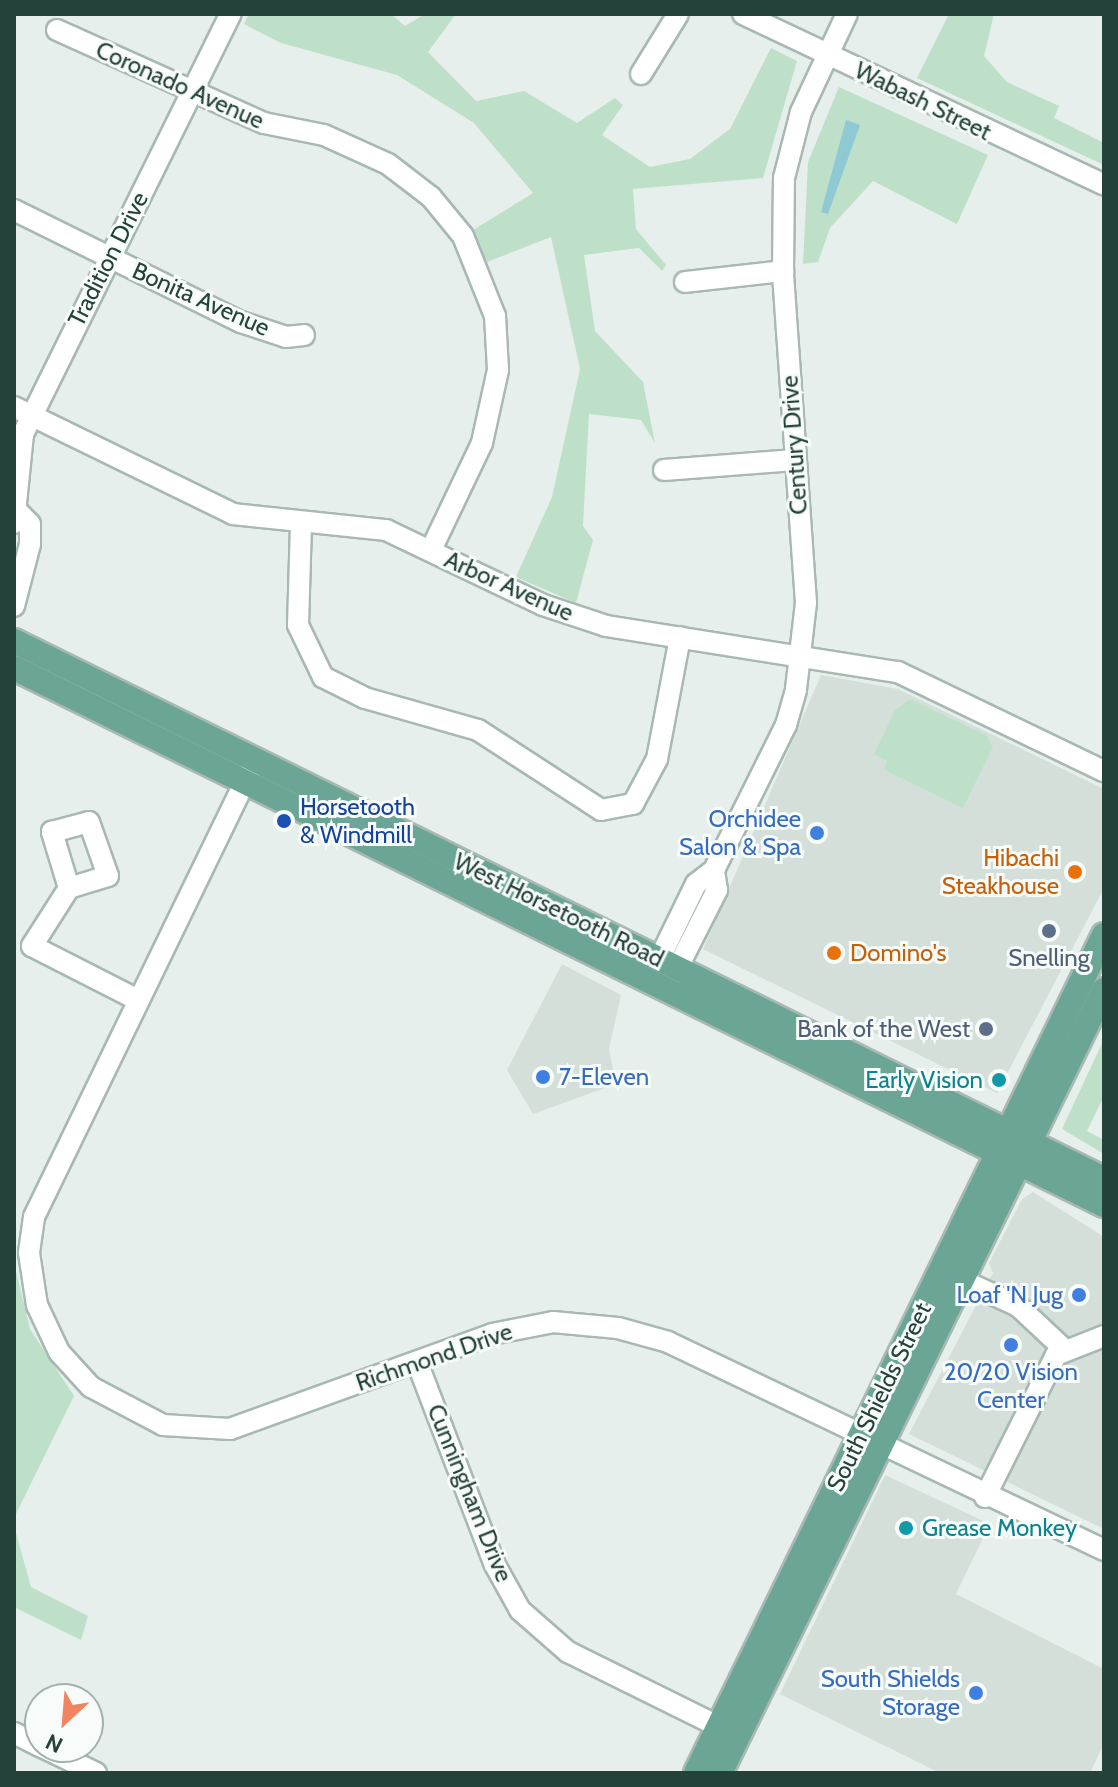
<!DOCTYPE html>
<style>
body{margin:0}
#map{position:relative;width:1118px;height:1787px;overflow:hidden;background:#e6efeb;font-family:Cabin,sans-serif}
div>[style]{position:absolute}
.built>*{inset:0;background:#d4dfda}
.green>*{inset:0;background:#bfe0c8}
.water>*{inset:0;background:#8ec9d4}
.roads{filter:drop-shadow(2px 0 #a8b8b2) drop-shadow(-2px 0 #a8b8b2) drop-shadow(0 2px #a8b8b2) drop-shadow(0 -2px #a8b8b2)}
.minor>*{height:20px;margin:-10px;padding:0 10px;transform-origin:10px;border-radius:10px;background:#fff}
.major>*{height:24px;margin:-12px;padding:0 12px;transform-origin:12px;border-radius:12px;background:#6aa596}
.dots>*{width:22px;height:22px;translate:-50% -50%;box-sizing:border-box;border:4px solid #f7fbf9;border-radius:50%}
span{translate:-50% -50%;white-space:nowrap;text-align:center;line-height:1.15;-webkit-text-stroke:6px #f7fbf9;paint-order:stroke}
.street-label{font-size:24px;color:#24423a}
.transit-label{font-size:24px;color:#164399}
.left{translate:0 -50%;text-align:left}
.shop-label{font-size:24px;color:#366cbe}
.right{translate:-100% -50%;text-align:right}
.food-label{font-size:24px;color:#c56008}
.service-label{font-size:24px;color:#4e5e75}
.culture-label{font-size:24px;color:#0d838f}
.frame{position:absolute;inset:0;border:16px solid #24423a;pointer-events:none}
.north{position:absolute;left:24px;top:1683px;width:80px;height:80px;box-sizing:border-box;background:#f7fbf9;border:2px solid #a3b1ad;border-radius:50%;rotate:206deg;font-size:22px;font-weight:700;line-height:32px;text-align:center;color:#24423a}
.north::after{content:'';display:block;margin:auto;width:28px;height:36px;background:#f4845f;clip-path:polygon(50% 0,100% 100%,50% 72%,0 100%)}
</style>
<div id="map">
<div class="built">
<i style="clip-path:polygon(821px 675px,898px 689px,1104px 789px,1104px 888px,997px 1093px,703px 949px)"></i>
<i style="clip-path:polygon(562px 964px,621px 995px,609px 1049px,616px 1084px,533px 1114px,507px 1070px)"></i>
<i style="clip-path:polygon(1033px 1192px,1104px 1237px,1104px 1529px,909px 1434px,993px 1273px,989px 1263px,1022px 1199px)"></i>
<i style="clip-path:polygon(885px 1475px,990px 1524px,956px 1594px,1104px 1669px,1104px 1743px,1090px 1773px,940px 1773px,780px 1694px)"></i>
</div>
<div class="green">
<i style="clip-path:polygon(249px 14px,391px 14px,405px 26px,425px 14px,456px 14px,428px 52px,476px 101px,524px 91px,577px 123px,615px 98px,623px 105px,602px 135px,650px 167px,690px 159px,730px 129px,771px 48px,797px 61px,763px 178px,633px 189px,636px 229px,666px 265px,662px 271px,639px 248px,584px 255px,595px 331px,643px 382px,655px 443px,641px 420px,589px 414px,583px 526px,593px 540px,576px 603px,516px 577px,552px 497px,580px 369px,551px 237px,487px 262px,470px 232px,533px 193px,474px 123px,397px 75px,281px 43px,244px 24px)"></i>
<i style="clip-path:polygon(949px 14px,994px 14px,984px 56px,1007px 82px,1059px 106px,1054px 118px,1104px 143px,1104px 165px,917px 78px)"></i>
<i style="clip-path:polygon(839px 87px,988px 155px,957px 224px,873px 181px,830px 228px,818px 262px,803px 264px,808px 162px)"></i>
<i style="clip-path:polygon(910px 699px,986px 735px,993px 747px,963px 808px,884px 770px,887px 761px,874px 754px,895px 710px)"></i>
<i style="clip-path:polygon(1104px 1039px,1104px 1096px,1087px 1131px,1104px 1140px,1104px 1154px,1062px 1129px)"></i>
<i style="clip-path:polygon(14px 1263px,30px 1329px,74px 1396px,14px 1518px)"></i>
<i style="clip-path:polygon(14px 1526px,31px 1587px,88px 1616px,81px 1640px,14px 1607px)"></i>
</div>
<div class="water">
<i style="clip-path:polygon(846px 120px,860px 125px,828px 214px,821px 212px)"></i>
</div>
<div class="roads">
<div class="minor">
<i style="left:743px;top:14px;width:399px;rotate:25.3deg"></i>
<i style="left:57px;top:30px;width:227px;rotate:24.2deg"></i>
<i style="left:264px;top:123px;width:61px;rotate:11.3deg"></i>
<i style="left:324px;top:135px;width:70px;rotate:24.4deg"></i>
<i style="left:388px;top:164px;width:54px;rotate:37.5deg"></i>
<i style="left:431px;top:197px;width:50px;rotate:50.6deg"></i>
<i style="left:463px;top:236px;width:86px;rotate:68.2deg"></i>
<i style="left:495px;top:316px;width:54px;rotate:86.8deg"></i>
<i style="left:498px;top:370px;width:75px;rotate:102.4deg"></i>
<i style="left:482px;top:443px;width:119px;rotate:115.5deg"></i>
<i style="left:641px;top:74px;width:70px;rotate:-58.3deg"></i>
<i style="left:14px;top:210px;width:253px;rotate:26.3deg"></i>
<i style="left:241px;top:322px;width:47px;rotate:18.4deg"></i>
<i style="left:286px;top:337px;width:18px;rotate:-6deg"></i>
<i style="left:685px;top:282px;width:99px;rotate:-6.4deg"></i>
<i style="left:14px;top:407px;width:244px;rotate:26deg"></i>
<i style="left:233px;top:514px;width:154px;rotate:6deg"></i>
<i style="left:386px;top:530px;width:174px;rotate:25.5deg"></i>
<i style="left:543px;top:605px;width:66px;rotate:18.4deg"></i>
<i style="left:606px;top:626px;width:296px;rotate:9deg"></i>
<i style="left:898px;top:672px;width:229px;rotate:25.7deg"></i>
<i style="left:664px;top:470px;width:131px;rotate:-4.4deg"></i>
<i style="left:14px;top:523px;width:89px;rotate:-84.2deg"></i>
<i style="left:23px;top:434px;width:469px;rotate:-63.7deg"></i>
<i style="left:301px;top:524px;width:101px;rotate:91.7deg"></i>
<i style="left:298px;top:625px;width:58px;rotate:64.3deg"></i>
<i style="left:323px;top:677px;width:47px;rotate:26.6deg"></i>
<i style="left:365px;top:698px;width:117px;rotate:15.8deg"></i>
<i style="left:478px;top:730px;width:147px;rotate:33deg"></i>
<i style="left:601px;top:810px;width:33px;rotate:-11deg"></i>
<i style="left:633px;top:804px;width:51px;rotate:-61.9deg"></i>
<i style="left:657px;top:759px;width:124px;rotate:-79.3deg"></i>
<i style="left:14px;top:606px;width:64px;rotate:-75.5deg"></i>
<i style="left:30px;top:544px;width:20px;rotate:-90deg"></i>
<i style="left:30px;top:524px;width:16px;rotate:-135deg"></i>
<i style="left:252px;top:767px;width:500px;rotate:115.85deg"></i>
<i style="left:34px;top:1217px;width:36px;rotate:98deg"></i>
<i style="left:29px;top:1253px;width:53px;rotate:81.3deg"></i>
<i style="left:37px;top:1305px;width:52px;rotate:64.9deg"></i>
<i style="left:59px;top:1352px;width:47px;rotate:47.6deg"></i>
<i style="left:91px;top:1387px;width:81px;rotate:27.8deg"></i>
<i style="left:163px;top:1425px;width:67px;rotate:3.4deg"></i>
<i style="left:230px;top:1429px;width:279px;rotate:-19.9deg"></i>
<i style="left:492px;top:1334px;width:62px;rotate:-11.1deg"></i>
<i style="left:553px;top:1322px;width:65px;rotate:5.3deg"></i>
<i style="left:618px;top:1328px;width:52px;rotate:15.6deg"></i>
<i style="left:668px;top:1342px;width:483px;rotate:25.5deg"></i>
<i style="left:69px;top:888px;width:59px;rotate:-106.9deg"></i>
<i style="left:52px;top:832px;width:38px;rotate:-15deg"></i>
<i style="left:89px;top:822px;width:57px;rotate:70.6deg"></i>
<i style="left:108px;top:876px;width:41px;rotate:162.9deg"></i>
<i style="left:69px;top:888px;width:69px;rotate:122.5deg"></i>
<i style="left:32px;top:946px;width:119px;rotate:27deg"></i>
<i style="left:654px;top:970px;width:96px;rotate:-64deg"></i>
<i style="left:696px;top:884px;width:23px;rotate:-38deg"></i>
<i style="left:714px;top:870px;width:162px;rotate:-63.6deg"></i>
<i style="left:786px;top:725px;width:37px;rotate:-74deg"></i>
<i style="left:796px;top:689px;width:87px;rotate:-83.4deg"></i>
<i style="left:806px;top:603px;width:333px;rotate:-94deg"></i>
<i style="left:783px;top:271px;width:93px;rotate:-89.4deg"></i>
<i style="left:784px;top:178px;width:68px;rotate:-75.6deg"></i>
<i style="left:801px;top:112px;width:108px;rotate:-64.9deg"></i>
<i style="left:672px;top:979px;width:100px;rotate:-63.2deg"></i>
<i style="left:717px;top:890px;width:20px;rotate:-99deg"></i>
<i style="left:962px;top:1280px;width:62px;rotate:24.9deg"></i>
<i style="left:1018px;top:1306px;width:64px;rotate:43.1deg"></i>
<i style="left:417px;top:1362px;width:217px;rotate:69deg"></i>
<i style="left:495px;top:1565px;width:51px;rotate:60.9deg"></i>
<i style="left:520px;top:1610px;width:64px;rotate:41.2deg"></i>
<i style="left:568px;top:1652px;width:183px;rotate:26.3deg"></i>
<i style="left:985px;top:1497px;width:159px;rotate:-63.4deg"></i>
<i style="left:1056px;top:1355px;width:52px;rotate:-21.6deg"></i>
<i style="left:14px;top:1733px;width:29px;rotate:27deg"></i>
<i style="left:42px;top:1747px;width:60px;rotate:25.7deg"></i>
</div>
<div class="major">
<i style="left:14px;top:641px;width:1216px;rotate:26.27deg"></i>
<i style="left:14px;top:668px;width:1215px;rotate:26.23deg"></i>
<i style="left:696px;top:1773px;width:932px;rotate:-64.04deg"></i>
<i style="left:720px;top:1773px;width:872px;rotate:-63.88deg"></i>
</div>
</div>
<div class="dots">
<i style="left:284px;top:821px;background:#1a4fb4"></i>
<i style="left:817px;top:833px;background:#3f7fe0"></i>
<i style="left:1075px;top:872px;background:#e8710a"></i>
<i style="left:1049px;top:931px;background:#5c6f8a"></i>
<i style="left:834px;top:953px;background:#e8710a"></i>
<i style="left:986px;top:1029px;background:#5c6f8a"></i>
<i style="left:543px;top:1077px;background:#3f7fe0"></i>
<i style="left:999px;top:1080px;background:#0f9aa8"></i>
<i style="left:1079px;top:1295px;background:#3f7fe0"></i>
<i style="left:1011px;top:1345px;background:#3f7fe0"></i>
<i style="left:906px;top:1528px;background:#0f9aa8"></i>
<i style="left:976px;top:1693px;background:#3f7fe0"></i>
</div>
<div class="street-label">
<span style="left:180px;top:85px;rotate:24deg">Coronado Avenue</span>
<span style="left:923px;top:101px;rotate:26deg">Wabash Street</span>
<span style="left:108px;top:259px;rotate:-63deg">Tradition Drive</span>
<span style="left:201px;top:299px;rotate:24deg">Bonita Avenue</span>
<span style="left:794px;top:445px;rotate:-94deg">Century Drive</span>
<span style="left:509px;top:586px;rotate:24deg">Arbor Avenue</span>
<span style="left:559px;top:910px;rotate:26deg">West Horsetooth Road</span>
<span style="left:434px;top:1357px;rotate:-19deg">Richmond Drive</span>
<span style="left:879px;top:1397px;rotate:-64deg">South Shields Street</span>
<span style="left:470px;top:1493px;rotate:68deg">Cunningham Drive</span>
</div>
<div class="transit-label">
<span class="left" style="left:300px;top:821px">Horsetooth<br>&amp; Windmill</span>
</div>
<div class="shop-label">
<span class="right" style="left:801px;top:833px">Orchidee<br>Salon &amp; Spa</span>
<span class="left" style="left:559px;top:1077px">7-Eleven</span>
<span class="right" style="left:1063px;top:1295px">Loaf 'N Jug</span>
<span style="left:1011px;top:1386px">20/20 Vision<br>Center</span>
<span class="right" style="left:960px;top:1693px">South Shields<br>Storage</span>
</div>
<div class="food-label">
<span class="right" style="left:1059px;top:872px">Hibachi<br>Steakhouse</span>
<span class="left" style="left:850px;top:953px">Domino's</span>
</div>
<div class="service-label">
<span style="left:1049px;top:958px">Snelling</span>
<span class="right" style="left:970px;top:1029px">Bank of the West</span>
</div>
<div class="culture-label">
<span class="right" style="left:983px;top:1080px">Early Vision</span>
<span class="left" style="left:922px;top:1528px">Grease Monkey</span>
</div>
<div class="frame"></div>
<div class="north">N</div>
</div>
